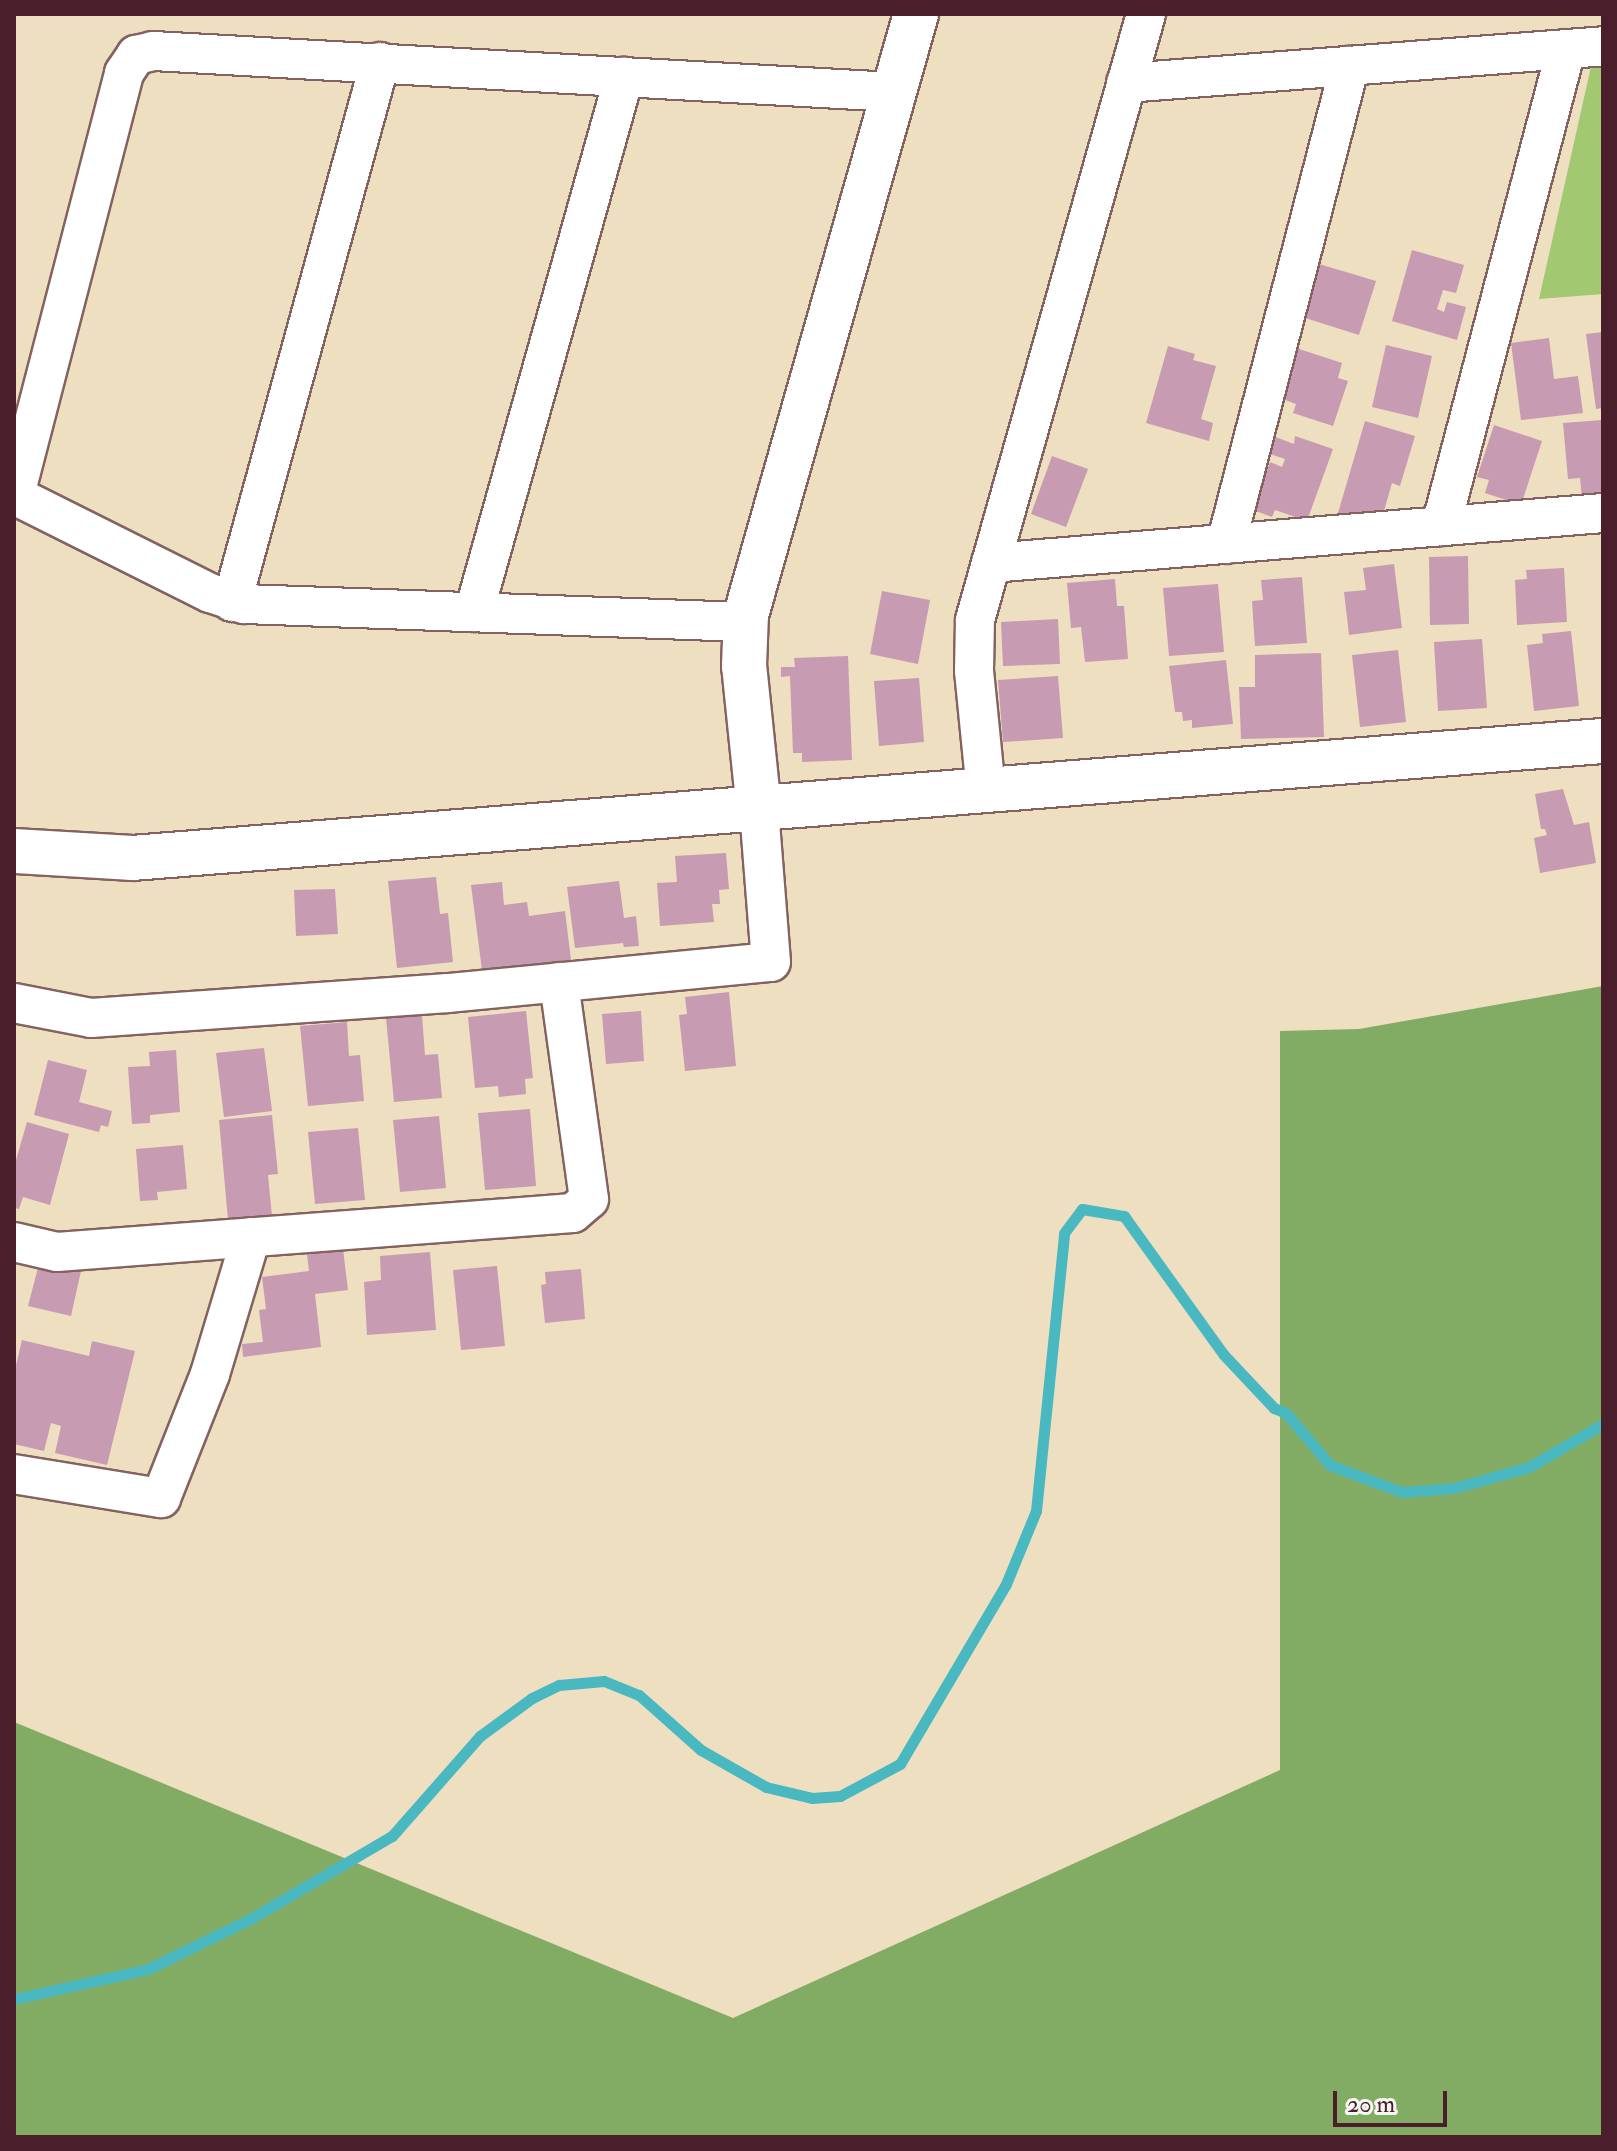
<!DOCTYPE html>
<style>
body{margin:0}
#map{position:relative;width:1617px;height:2151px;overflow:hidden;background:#eedfc0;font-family:"IM FELL Double Pica",serif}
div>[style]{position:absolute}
.green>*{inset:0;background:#a3c872}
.forest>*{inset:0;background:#82ac64}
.stream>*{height:11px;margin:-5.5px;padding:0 5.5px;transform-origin:5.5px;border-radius:5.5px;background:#49b8c0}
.building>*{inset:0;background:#c79bb1}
.roads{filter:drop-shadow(2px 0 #83625f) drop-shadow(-2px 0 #83625f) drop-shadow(0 2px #83625f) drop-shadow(0 -2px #83625f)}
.minor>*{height:38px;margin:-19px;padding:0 19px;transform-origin:19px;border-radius:19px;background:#fff}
.tertiary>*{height:44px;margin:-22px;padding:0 22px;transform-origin:22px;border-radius:22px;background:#fff}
span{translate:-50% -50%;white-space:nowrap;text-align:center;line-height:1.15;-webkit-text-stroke:6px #f6f6f2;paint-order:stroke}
.frame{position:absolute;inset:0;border:16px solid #4a1f2b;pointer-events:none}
.scale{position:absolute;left:1333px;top:2091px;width:114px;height:36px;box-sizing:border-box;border:4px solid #4a1f2b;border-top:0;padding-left:10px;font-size:24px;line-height:28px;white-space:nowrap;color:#4a1f2b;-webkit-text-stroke:6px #f6f6f2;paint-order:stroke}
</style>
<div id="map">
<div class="green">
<i style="clip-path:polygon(1603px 61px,1603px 294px,1539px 299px,1592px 62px)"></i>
</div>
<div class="forest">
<i style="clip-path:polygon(1603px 986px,1603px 2137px,14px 2137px,14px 1722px,733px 2018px,1280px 1770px,1280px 1031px,1359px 1029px)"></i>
</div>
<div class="stream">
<i style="left:14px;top:1999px;width:137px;rotate:-12.6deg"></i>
<i style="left:148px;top:1969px;width:116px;rotate:-26.1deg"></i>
<i style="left:252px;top:1918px;width:162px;rotate:-30.4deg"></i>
<i style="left:392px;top:1836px;width:133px;rotate:-48.7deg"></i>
<i style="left:480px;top:1736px;width:64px;rotate:-36.2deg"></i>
<i style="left:532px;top:1698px;width:30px;rotate:-26deg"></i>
<i style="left:559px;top:1685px;width:45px;rotate:-5.1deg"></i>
<i style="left:604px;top:1681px;width:38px;rotate:22deg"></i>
<i style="left:639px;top:1695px;width:83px;rotate:41.6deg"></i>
<i style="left:701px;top:1750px;width:75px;rotate:29.6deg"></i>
<i style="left:766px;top:1787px;width:47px;rotate:13.4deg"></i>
<i style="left:812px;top:1798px;width:28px;rotate:-4deg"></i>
<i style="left:840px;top:1796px;width:68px;rotate:-28.1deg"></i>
<i style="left:900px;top:1764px;width:209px;rotate:-59.5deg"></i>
<i style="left:1006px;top:1584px;width:79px;rotate:-67.7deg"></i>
<i style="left:1036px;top:1511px;width:279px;rotate:-84.2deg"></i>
<i style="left:1064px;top:1233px;width:30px;rotate:-53deg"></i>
<i style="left:1082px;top:1209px;width:43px;rotate:9.5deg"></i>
<i style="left:1124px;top:1216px;width:171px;rotate:54.3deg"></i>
<i style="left:1224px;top:1355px;width:73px;rotate:46.7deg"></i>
<i style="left:1274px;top:1408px;width:13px;rotate:23deg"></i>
<i style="left:1286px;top:1413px;width:68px;rotate:49.8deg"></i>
<i style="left:1330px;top:1465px;width:77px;rotate:20.6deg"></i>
<i style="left:1402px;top:1492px;width:52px;rotate:-4.4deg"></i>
<i style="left:1454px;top:1488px;width:78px;rotate:-15.6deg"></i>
<i style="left:1529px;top:1467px;width:86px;rotate:-30.2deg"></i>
</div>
<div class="building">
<i style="clip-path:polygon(1412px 250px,1464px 265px,1456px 293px,1443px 290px,1437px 309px,1444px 312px,1447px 302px,1466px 307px,1457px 340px,1392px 321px)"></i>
<i style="clip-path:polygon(1319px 264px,1376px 281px,1359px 335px,1302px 317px)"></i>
<i style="clip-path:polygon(1603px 332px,1603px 408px,1596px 409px,1586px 334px)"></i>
<i style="clip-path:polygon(1549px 338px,1554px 379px,1578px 376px,1583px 413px,1521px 420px,1511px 343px)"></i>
<i style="clip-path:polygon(1386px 345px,1432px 356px,1418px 418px,1372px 407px)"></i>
<i style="clip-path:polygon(1168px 346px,1195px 354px,1193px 360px,1216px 366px,1201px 419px,1213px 423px,1209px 441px,1146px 423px)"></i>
<i style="clip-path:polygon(1293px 347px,1342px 363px,1338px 378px,1348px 381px,1333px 426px,1293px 413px,1296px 404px,1277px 397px)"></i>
<i style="clip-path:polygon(1603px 420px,1603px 497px,1582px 498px,1580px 478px,1568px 479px,1563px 423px)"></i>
<i style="clip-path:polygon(1365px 421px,1415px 436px,1400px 486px,1392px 483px,1380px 525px,1338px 513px)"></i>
<i style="clip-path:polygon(1494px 425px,1542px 441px,1521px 505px,1485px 493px,1489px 480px,1477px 477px)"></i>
<i style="clip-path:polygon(1273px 436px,1294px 444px,1295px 436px,1333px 449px,1307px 521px,1275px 510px,1272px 517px,1253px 510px,1270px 462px,1282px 467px,1285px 459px,1267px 453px)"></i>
<i style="clip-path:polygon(1052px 456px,1088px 469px,1066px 527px,1031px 514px)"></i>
<i style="clip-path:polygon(1468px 556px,1469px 624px,1430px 625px,1429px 557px)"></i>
<i style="clip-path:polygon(1394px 564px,1402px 628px,1349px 635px,1344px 592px,1366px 590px,1363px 568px)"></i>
<i style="clip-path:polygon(1564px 568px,1567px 622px,1517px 625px,1515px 580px,1527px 579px,1526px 570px)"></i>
<i style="clip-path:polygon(1302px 577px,1307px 643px,1255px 646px,1252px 601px,1263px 600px,1261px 580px)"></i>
<i style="clip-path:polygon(1115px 579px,1117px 606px,1124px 606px,1128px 659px,1085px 662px,1081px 627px,1071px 628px,1067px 583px)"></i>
<i style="clip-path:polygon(1218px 584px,1224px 652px,1169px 656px,1163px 588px)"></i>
<i style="clip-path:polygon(882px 591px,930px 600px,918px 664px,870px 654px)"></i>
<i style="clip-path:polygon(1058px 619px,1060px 664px,1003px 666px,1001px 622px)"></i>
<i style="clip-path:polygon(1571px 631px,1579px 706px,1534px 711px,1527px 645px,1543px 643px,1542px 634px)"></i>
<i style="clip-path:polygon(1482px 639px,1487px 708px,1438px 711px,1434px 642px)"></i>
<i style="clip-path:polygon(1398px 650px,1406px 722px,1360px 727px,1352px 655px)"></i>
<i style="clip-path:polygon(1321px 653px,1324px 737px,1241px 739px,1239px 687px,1255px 687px,1255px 655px)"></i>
<i style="clip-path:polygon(848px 656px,852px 760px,802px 762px,802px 753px,793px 753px,790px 676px,781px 677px,781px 667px,795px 667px,794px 658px)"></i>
<i style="clip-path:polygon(1226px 660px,1233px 724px,1192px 728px,1192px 720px,1183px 721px,1182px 712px,1175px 712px,1169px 666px)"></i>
<i style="clip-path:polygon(1058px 676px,1063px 738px,1003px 742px,998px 680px)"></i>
<i style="clip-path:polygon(919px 678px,924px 742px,879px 746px,874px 681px)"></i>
<i style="clip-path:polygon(1563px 789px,1574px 825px,1589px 822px,1596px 863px,1540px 873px,1534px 838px,1547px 835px,1545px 829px,1541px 829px,1535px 794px)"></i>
<i style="clip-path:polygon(726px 853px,729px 889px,719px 890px,720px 904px,712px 904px,714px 922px,660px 926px,657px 883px,677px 882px,675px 856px)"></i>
<i style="clip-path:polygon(436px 877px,440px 914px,448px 913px,453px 962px,397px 968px,388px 881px)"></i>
<i style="clip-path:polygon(619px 881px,624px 918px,636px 916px,639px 946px,624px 947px,623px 943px,575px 948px,567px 887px)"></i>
<i style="clip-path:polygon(502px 882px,504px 905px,527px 902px,529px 916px,565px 911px,571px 960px,482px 970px,471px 885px)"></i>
<i style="clip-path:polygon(335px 889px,338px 934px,296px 936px,294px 890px)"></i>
<i style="clip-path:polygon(729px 992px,736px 1066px,685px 1071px,679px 1015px,687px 1014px,685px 997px)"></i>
<i style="clip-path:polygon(526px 1011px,533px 1078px,525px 1079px,526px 1094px,499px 1097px,498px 1086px,475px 1088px,468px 1017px)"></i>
<i style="clip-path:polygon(641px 1011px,644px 1061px,606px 1064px,602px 1014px)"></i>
<i style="clip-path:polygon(422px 1015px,425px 1055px,438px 1054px,442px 1098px,394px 1102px,386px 1018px)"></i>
<i style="clip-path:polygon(347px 1022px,349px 1056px,360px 1055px,364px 1101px,308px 1106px,300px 1026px)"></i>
<i style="clip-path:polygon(264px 1048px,272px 1111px,224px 1117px,216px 1053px)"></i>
<i style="clip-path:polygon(176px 1050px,180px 1112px,150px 1115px,150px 1123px,132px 1124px,128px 1067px,150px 1066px,149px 1052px)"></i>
<i style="clip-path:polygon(48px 1060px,87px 1070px,79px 1102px,112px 1111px,108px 1127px,101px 1125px,99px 1132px,34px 1115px)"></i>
<i style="clip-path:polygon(530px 1109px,536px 1186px,485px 1190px,478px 1113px)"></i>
<i style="clip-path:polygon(272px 1115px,278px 1174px,268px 1175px,272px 1216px,228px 1220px,219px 1120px)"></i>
<i style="clip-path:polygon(439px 1116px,446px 1188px,400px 1192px,393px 1120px)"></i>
<i style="clip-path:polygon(27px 1122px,69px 1134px,50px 1205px,23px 1197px,19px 1209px,14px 1208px,14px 1167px)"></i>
<i style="clip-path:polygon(358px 1128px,365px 1200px,315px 1204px,308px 1132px)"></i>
<i style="clip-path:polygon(183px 1145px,187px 1189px,157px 1192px,158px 1200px,140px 1201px,136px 1149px)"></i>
<i style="clip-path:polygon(343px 1249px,348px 1290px,315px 1294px,321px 1347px,243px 1357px,242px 1344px,263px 1342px,259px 1310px,266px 1309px,262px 1277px,309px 1271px,307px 1254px)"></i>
<i style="clip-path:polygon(430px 1252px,436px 1330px,367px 1335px,364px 1282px,381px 1280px,380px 1256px)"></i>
<i style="clip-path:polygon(40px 1260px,81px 1271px,71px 1316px,28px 1306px)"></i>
<i style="clip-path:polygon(497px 1266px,505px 1346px,461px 1350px,453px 1270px)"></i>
<i style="clip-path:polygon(581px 1269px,585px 1319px,545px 1323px,541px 1285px,546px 1284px,545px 1272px)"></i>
<i style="clip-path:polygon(22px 1340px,89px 1356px,92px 1341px,135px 1351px,107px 1465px,55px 1453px,61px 1426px,51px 1423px,44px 1451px,14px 1444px,14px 1374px)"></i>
</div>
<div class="roads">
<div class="minor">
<i style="left:1126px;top:83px;width:478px;rotate:-4.4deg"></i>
<i style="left:14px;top:495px;width:219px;rotate:26.6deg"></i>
<i style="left:210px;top:593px;width:36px;rotate:18deg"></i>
<i style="left:244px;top:604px;width:501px;rotate:2.06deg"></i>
<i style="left:15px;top:495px;width:436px;rotate:-75.5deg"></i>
<i style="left:124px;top:73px;width:22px;rotate:-56deg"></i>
<i style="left:136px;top:55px;width:17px;rotate:-13deg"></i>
<i style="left:153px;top:51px;width:742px;rotate:3.17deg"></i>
<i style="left:1441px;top:526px;width:493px;rotate:-75.3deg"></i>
<i style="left:1226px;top:544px;width:494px;rotate:-75.5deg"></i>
<i style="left:991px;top:563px;width:614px;rotate:-4.67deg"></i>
<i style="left:232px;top:602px;width:560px;rotate:-74.67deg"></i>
<i style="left:474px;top:612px;width:556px;rotate:-74.34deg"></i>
<i style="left:986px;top:791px;width:121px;rotate:-95.7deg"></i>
<i style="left:974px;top:671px;width:51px;rotate:-88.9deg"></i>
<i style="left:975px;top:620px;width:630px;rotate:-74.24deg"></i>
<i style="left:14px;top:1003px;width:78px;rotate:11deg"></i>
<i style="left:91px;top:1018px;width:358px;rotate:-4deg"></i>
<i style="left:448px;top:993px;width:324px;rotate:-5.5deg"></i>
<i style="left:771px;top:962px;width:152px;rotate:-94.5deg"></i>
<i style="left:14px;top:1242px;width:44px;rotate:13.1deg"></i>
<i style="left:57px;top:1252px;width:517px;rotate:-4.32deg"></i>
<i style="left:573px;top:1213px;width:21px;rotate:-41deg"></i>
<i style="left:589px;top:1199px;width:219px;rotate:-97.9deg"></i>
<i style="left:14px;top:1474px;width:149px;rotate:9.3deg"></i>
<i style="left:161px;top:1498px;width:133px;rotate:-68.4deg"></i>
<i style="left:210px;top:1374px;width:143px;rotate:-73.3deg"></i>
</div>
<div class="tertiary">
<i style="left:759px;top:810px;width:145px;rotate:-95.9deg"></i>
<i style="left:744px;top:666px;width:51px;rotate:-87.8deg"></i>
<i style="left:746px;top:615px;width:625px;rotate:-74.21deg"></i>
<i style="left:14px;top:851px;width:118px;rotate:3.4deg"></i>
<i style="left:132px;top:858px;width:1476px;rotate:-4.55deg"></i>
</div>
</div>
<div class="frame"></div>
<div class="scale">20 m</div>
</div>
